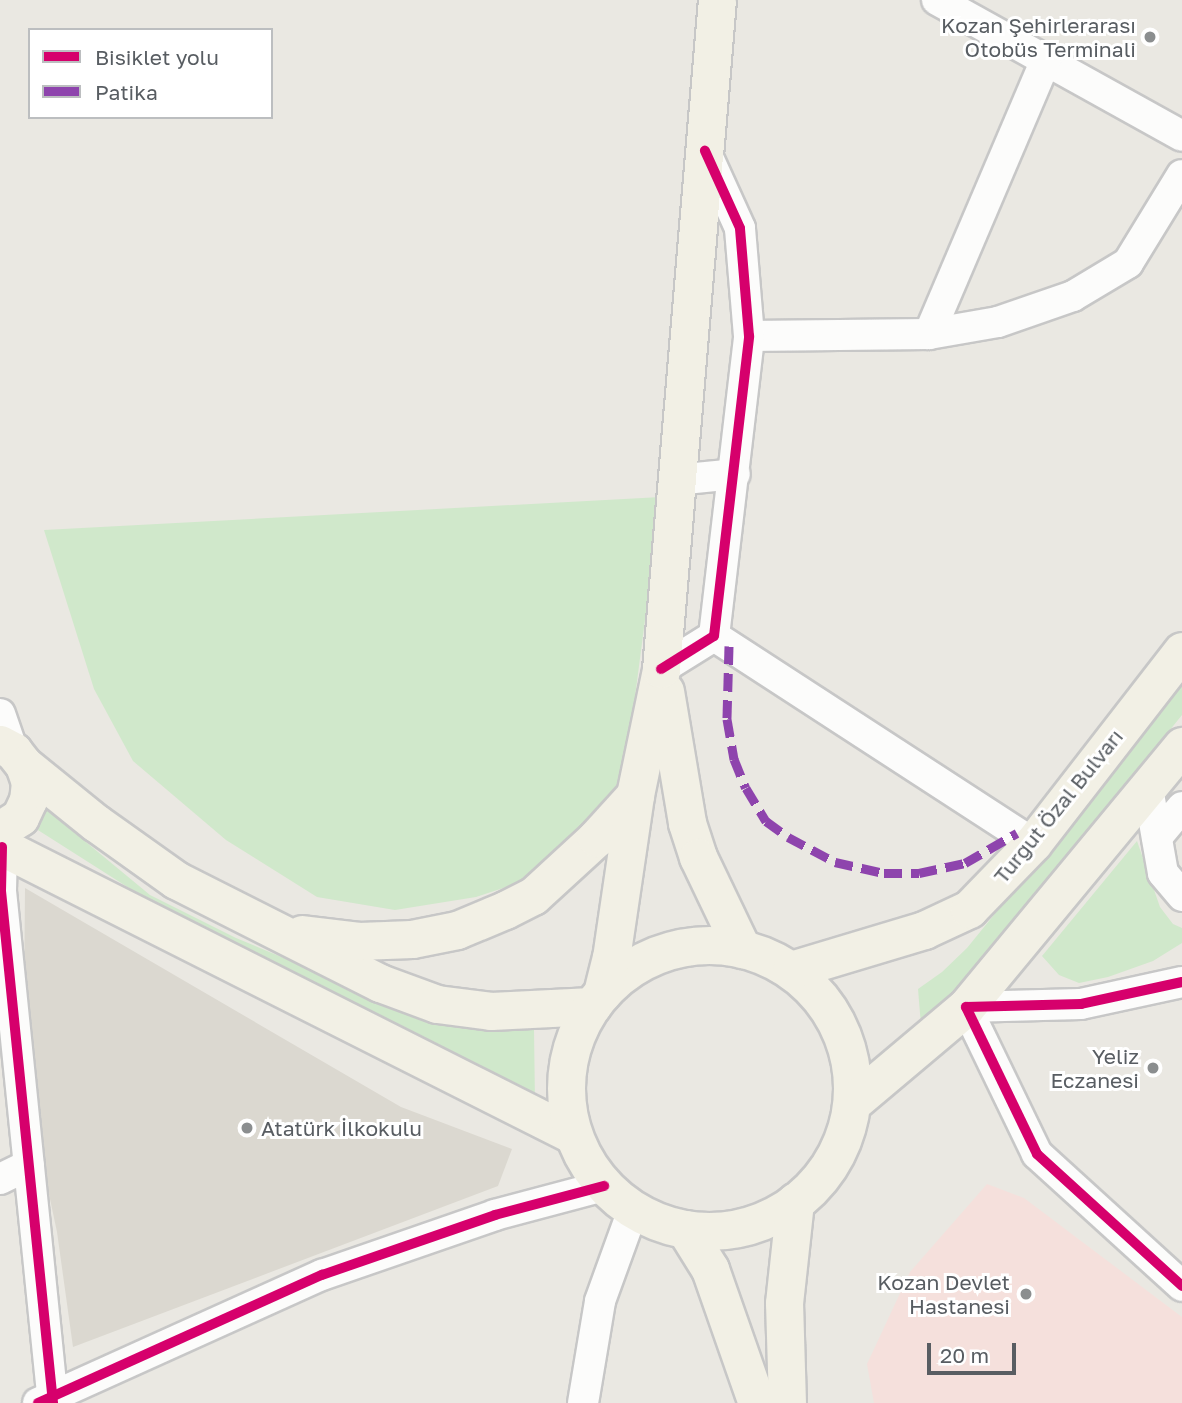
<!DOCTYPE html>
<meta charset="utf-8">
<style>
body{margin:0}
#map{position:relative;width:1182px;height:1403px;overflow:hidden;background:#eae8e2;font-family:"Golos Text",sans-serif}
div>[style]{position:absolute}
.education>*{inset:0;background:#dbd8d0}
.medical>*{inset:0;background:#f5e0dc}
.green>*{inset:0;background:#d0e8cb}
.roads{filter:drop-shadow(2px 0 #c7c7c7) drop-shadow(-2px 0 #c7c7c7) drop-shadow(0 2px #c7c7c7) drop-shadow(0 -2px #c7c7c7)}
.minor>*{height:30px;margin:-15px;padding:0 15px;transform-origin:15px;border-radius:15px;background:#fcfcfb}
.major>*{height:37px;margin:-18.5px;padding:0 18.5px;transform-origin:18.5px;border-radius:18.5px;background:#f2f0e5}
.major>.ring{margin:-18.5px;padding:0;box-sizing:content-box;background:none;border:37px solid #f2f0e5;border-radius:50%}
.quiet>*{height:9px;margin-top:-4.5px;transform-origin:0;background:repeating-linear-gradient(90deg,#8e44ad 0 18px,transparent 0 27px)}
.cycleway>*{height:10px;margin:-5px;padding:0 5px;transform-origin:5px;border-radius:5px;background:#d6006c}
.dots>*{width:19px;height:19px;translate:-50% -50%;box-sizing:border-box;border:4px solid #fff;border-radius:50%}
span{translate:-50% -50%;white-space:nowrap;text-align:center;line-height:1.15;-webkit-text-stroke:6px #fff;paint-order:stroke}
.poi-label{font-size:21px;color:#585d62}
.right{translate:-100% -50%;text-align:right}
.left{translate:0 -50%;text-align:left}
.street-label{font-size:21px;color:#585d62}
.legend{position:absolute;left:28px;top:28px;width:245px;height:91px;box-sizing:border-box;background:#fff;border:2px solid #bcbec0;margin:0;padding:9px 12px;list-style:none;font-size:21px;color:#585d62}
.legend li{display:flex;align-items:center;gap:14px;height:35px}
.legend b{width:35px;border:2px solid #bcbec0}
.scale{position:absolute;left:927px;top:1343px;width:89px;height:32px;box-sizing:border-box;border:4px solid #585d62;border-top:0;padding-left:9px;font-size:21px;line-height:24px;white-space:nowrap;color:#585d62;-webkit-text-stroke:5px #fff;paint-order:stroke}
</style>
<div id="map">
<div class="education">
<i style="clip-path:polygon(25px 888px,401px 1107px,512px 1149px,498px 1186px,73px 1347px,57px 1232px,40px 1152px,24px 1008px)"></i>
</div>
<div class="medical">
<i style="clip-path:polygon(987px 1184px,1024px 1198px,1182px 1317px,1182px 1403px,874px 1403px,867px 1364px,910px 1272px)"></i>
</div>
<div class="green">
<i style="clip-path:polygon(661px 497px,623px 789px,540px 876px,476px 897px,395px 910px,317px 897px,226px 840px,133px 761px,94px 689px,44px 530px)"></i>
<i style="clip-path:polygon(1182px 683px,1182px 715px,922px 1037px,918px 989px,942px 972px,967px 948px)"></i>
<i style="clip-path:polygon(46px 809px,150px 895px,236px 938px,432px 1020px,457px 1028px,534px 1029px,535px 1103px,151px 902px,30px 825px)"></i>
<i style="clip-path:polygon(1137px 841px,1160px 907px,1173px 924px,1182px 928px,1182px 943px,1153px 961px,1108px 977px,1079px 983px,1059px 975px,1042px 956px)"></i>
</div>
<div class="roads">
<div class="minor">
<i style="left:937px;top:0;width:280px;rotate:29deg"></i>
<i style="left:929px;top:334px;width:298px;rotate:-66.9deg"></i>
<i style="left:749px;top:336px;width:180px;rotate:-0.6deg"></i>
<i style="left:929px;top:334px;width:70px;rotate:-9.9deg"></i>
<i style="left:998px;top:322px;width:79px;rotate:-19.1deg"></i>
<i style="left:1073px;top:296px;width:64px;rotate:-31deg"></i>
<i style="left:1128px;top:263px;width:103px;rotate:-58.5deg"></i>
<i style="left:675px;top:480px;width:60px;rotate:-5.7deg"></i>
<i style="left:714px;top:636px;width:380px;rotate:33deg"></i>
<i style="left:661px;top:669px;width:62px;rotate:-31.9deg"></i>
<i style="left:714px;top:636px;width:302px;rotate:-83.3deg"></i>
<i style="left:749px;top:336px;width:108px;rotate:-94.8deg"></i>
<i style="left:740px;top:228px;width:85px;rotate:-114.4deg"></i>
<i style="left:0;top:714px;width:39px;rotate:71deg"></i>
<i style="left:1148px;top:788px;width:86px;rotate:80deg"></i>
<i style="left:1163px;top:873px;width:30px;rotate:50deg"></i>
<i style="left:1157px;top:837px;width:39px;rotate:-50deg"></i>
<i style="left:2px;top:847px;width:44px;rotate:91.3deg"></i>
<i style="left:1px;top:891px;width:515px;rotate:84.2deg"></i>
<i style="left:1182px;top:982px;width:103px;rotate:167.7deg"></i>
<i style="left:1081px;top:1004px;width:115px;rotate:178.5deg"></i>
<i style="left:966px;top:1007px;width:163px;rotate:64.2deg"></i>
<i style="left:1037px;top:1154px;width:196px;rotate:42.3deg"></i>
<i style="left:0;top:1179px;width:32px;rotate:-26deg"></i>
<i style="left:38px;top:1403px;width:312px;rotate:-24.3deg"></i>
<i style="left:322px;top:1275px;width:183px;rotate:-19.1deg"></i>
<i style="left:495px;top:1215px;width:113px;rotate:-14.9deg"></i>
<i style="left:583px;top:1403px;width:103px;rotate:-80.5deg"></i>
<i style="left:600px;top:1301px;width:97px;rotate:-70.1deg"></i>
</div>
<div class="major">
<i style="left:665px;top:691px;width:134px;rotate:80.5deg"></i>
<i style="left:687px;top:823px;width:36px;rotate:72deg"></i>
<i style="left:698px;top:857px;width:102px;rotate:64.4deg"></i>
<i style="left:0;top:744px;width:15px;rotate:28deg"></i>
<i style="left:13px;top:751px;width:18px;rotate:52deg"></i>
<i style="left:24px;top:765px;width:18px;rotate:71deg"></i>
<i style="left:30px;top:782px;width:18px;rotate:96deg"></i>
<i style="left:28px;top:800px;width:19px;rotate:115deg"></i>
<i style="left:20px;top:817px;width:24px;rotate:147deg"></i>
<i style="left:24px;top:765px;width:92px;rotate:38.9deg"></i>
<i style="left:96px;top:823px;width:98px;rotate:35.5deg"></i>
<i style="left:176px;top:880px;width:229px;rotate:26.8deg"></i>
<i style="left:380px;top:983px;width:61px;rotate:20.2deg"></i>
<i style="left:437px;top:1004px;width:54px;rotate:7.4deg"></i>
<i style="left:491px;top:1011px;width:101px;rotate:-2.8deg"></i>
<i style="left:0;top:846px;width:642px;rotate:26.76deg"></i>
<i style="left:302px;top:934px;width:57px;rotate:7deg"></i>
<i style="left:359px;top:941px;width:53px;rotate:-2.2deg"></i>
<i style="left:412px;top:939px;width:46px;rotate:-11.3deg"></i>
<i style="left:457px;top:930px;width:52px;rotate:-22.6deg"></i>
<i style="left:505px;top:910px;width:31px;rotate:-27deg"></i>
<i style="left:533px;top:896px;width:86px;rotate:-42.6deg"></i>
<i style="left:596px;top:838px;width:58px;rotate:-47.8deg"></i>
<i class="ring" style="left:566px;top:945px;width:249px;height:249px"></i>
<i style="left:791px;top:970px;width:139px;rotate:-16.7deg"></i>
<i style="left:924px;top:930px;width:50px;rotate:-25deg"></i>
<i style="left:969px;top:909px;width:92px;rotate:-45.9deg"></i>
<i style="left:1033px;top:843px;width:243px;rotate:-52.2deg"></i>
<i style="left:602px;top:993px;width:36px;rotate:-76deg"></i>
<i style="left:611px;top:958px;width:165px;rotate:-81.6deg"></i>
<i style="left:635px;top:795px;width:129px;rotate:-78.3deg"></i>
<i style="left:661px;top:669px;width:671px;rotate:-85.22deg"></i>
<i style="left:852px;top:1103px;width:149px;rotate:-40.1deg"></i>
<i style="left:966px;top:1007px;width:339px;rotate:-50.4deg"></i>
<i style="left:685px;top:1229px;width:47px;rotate:58deg"></i>
<i style="left:710px;top:1269px;width:142px;rotate:70.7deg"></i>
<i style="left:787px;top:1403px;width:100px;rotate:-91.7deg"></i>
<i style="left:784px;top:1303px;width:102px;rotate:-83.8deg"></i>
</div>
</div>
<div class="quiet">
<i style="left:729px;top:646px;width:73px;rotate:91.6deg"></i>
<i style="left:727px;top:719px;width:41px;rotate:80.1deg"></i>
<i style="left:734px;top:759px;width:31px;rotate:68deg"></i>
<i style="left:746px;top:788px;width:39px;rotate:59deg"></i>
<i style="left:766px;top:821px;width:27px;rotate:36deg"></i>
<i style="left:788px;top:837px;width:53px;rotate:28deg"></i>
<i style="left:835px;top:862px;width:50px;rotate:12.7deg"></i>
<i style="left:884px;top:873px;width:35px"></i>
<i style="left:919px;top:873px;width:47px;rotate:-12.3deg"></i>
<i style="left:965px;top:863px;width:60px;rotate:-30deg"></i>
</div>
<div class="cycleway">
<i style="left:661px;top:669px;width:62px;rotate:-31.9deg"></i>
<i style="left:714px;top:636px;width:302px;rotate:-83.3deg"></i>
<i style="left:749px;top:336px;width:108px;rotate:-94.8deg"></i>
<i style="left:740px;top:228px;width:85px;rotate:-114.4deg"></i>
<i style="left:2px;top:847px;width:44px;rotate:91.3deg"></i>
<i style="left:1px;top:891px;width:515px;rotate:84.2deg"></i>
<i style="left:1182px;top:982px;width:103px;rotate:167.7deg"></i>
<i style="left:1081px;top:1004px;width:115px;rotate:178.5deg"></i>
<i style="left:966px;top:1007px;width:163px;rotate:64.2deg"></i>
<i style="left:1037px;top:1154px;width:196px;rotate:42.3deg"></i>
<i style="left:38px;top:1403px;width:312px;rotate:-24.3deg"></i>
<i style="left:322px;top:1275px;width:183px;rotate:-19.1deg"></i>
<i style="left:495px;top:1215px;width:113px;rotate:-14.9deg"></i>
</div>
<div class="dots">
<i style="left:1150px;top:37px;background:#8b8e8f"></i>
<i style="left:1153px;top:1068px;background:#8b8e8f"></i>
<i style="left:247px;top:1128px;background:#8b8e8f"></i>
<i style="left:1026px;top:1294px;background:#8b8e8f"></i>
</div>
<div class="poi-label">
<span class="right" style="left:1136px;top:37px">Kozan Şehirlerarası<br>Otobüs Terminali</span>
<span class="right" style="left:1139px;top:1068px">Yeliz<br>Eczanesi</span>
<span class="left" style="left:261px;top:1128px">Atatürk İlkokulu</span>
<span class="right" style="left:1010px;top:1294px">Kozan Devlet<br>Hastanesi</span>
</div>
<div class="street-label">
<span style="left:1058px;top:806px;rotate:-51deg">Turgut Özal Bulvarı</span>
</div>
<ul class="legend">
<li><b style="height:9px;background:#d6006c"></b>Bisiklet yolu</li>
<li><b style="height:9px;background:#8e44ad"></b>Patika</li>
</ul>
<div class="scale">20 m</div>
</div>
